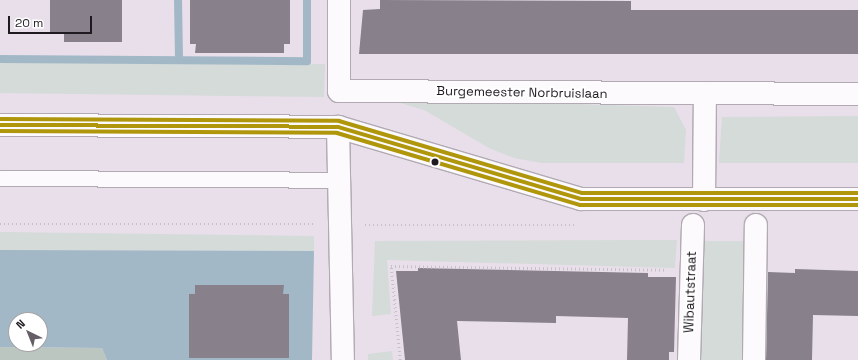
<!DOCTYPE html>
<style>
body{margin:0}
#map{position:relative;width:858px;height:360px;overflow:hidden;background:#e8dfea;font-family:"Space Grotesk",sans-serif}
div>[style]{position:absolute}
.green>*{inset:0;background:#d4dbd8}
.forest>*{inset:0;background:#bac6bf}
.water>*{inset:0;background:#a3b8c6}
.stream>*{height:8px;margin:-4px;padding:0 4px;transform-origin:4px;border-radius:4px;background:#a3b8c6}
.building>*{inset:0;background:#88808a}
.path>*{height:2.5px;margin-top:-1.25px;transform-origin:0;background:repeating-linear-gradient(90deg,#c5c1c6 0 1px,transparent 0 4px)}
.roads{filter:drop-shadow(1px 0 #b1aab2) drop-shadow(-1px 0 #b1aab2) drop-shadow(0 1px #b1aab2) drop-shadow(0 -1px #b1aab2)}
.lane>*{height:15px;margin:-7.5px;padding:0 7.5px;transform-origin:7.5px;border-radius:7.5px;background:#fcfafc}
.street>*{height:22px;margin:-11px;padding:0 11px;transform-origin:11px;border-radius:11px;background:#fcfafc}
.secondary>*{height:22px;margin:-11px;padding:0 11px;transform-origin:11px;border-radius:11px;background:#fcfafc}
.bus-1>*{height:4px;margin:-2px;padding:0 2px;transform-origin:2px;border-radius:2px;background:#af960b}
.bus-2>*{height:4px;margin:-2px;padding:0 2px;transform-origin:2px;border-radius:2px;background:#af960b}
.bus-3>*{height:4px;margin:-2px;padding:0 2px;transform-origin:2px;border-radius:2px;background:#af960b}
.dots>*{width:11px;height:11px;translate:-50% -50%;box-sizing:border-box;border:2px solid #fff;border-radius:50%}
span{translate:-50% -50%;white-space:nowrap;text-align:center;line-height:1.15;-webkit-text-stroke:4px #fff;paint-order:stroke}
.street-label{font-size:13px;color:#1f1920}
.north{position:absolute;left:8px;top:312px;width:40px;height:40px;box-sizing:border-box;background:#fff;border:1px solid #a5a3a6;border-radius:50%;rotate:317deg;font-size:11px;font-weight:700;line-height:16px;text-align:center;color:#1f1920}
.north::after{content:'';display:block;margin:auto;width:14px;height:18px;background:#655e67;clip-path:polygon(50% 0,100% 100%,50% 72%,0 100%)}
.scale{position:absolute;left:8px;top:16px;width:84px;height:18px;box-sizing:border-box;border:2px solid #1f1920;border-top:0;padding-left:5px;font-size:12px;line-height:14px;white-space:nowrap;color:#1f1920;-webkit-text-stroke:3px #fff;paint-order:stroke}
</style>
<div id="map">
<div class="green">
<i style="clip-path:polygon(0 62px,325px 64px,324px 97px,0 93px)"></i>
<i style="clip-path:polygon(405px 99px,674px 107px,686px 130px,684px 163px,542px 163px,514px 158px,489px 148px,424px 110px,397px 102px)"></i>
<i style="clip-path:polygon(858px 116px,858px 163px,719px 163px,722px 117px)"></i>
<i style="clip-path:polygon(0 232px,314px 236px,314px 251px,0 250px)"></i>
<i style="clip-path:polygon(677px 240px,675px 268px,387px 260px,391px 314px,372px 316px,375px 241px)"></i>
<i style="clip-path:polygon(702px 241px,748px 241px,745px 360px,699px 360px)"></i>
<i style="clip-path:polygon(392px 351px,393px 360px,368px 360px,368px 354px)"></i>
</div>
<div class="forest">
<i style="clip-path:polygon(0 347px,102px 348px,107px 360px,0 360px)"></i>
</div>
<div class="water">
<i style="clip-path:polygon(evenodd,0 250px,314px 251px,312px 360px,107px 360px,102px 348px,0 347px,0 250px,16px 320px,40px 320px,40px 344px,16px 344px,16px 320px)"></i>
</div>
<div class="stream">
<i style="left:178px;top:0;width:60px;rotate:89deg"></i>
<i style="left:0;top:59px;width:307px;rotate:0.4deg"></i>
<i style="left:307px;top:61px;width:61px;rotate:-90deg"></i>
</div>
<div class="building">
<i style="clip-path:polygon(50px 0,122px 0,122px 42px,64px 42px,64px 32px,50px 33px)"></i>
<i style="clip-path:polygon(190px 0,290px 0,290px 44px,284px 44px,284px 53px,195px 53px,196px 44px,190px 44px)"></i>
<i style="clip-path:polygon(380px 0,631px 1px,631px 10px,858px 10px,858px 54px,359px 54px,363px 10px,380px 9px)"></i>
<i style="clip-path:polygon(418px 268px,648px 273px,648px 277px,676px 277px,674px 352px,669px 352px,669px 360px,627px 360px,628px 318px,556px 316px,556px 323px,457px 321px,461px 360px,405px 360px,396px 271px,418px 271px)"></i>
<i style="clip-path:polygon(795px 269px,858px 271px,858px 316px,813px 315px,812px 360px,766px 360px,768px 272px,795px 273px)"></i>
<i style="clip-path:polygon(195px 285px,284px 285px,283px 294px,289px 294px,289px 358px,189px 358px,189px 294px,195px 294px)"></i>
</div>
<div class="path">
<i style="left:0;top:224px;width:316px"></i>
<i style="left:365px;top:225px;width:209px"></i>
<i style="left:400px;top:360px;width:94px;rotate:-95.5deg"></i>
<i style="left:391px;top:266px;width:276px;rotate:0.8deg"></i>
</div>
<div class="roads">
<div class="lane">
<i style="left:0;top:178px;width:338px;rotate:0.3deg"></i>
</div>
<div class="street">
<i style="left:339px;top:0;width:91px;rotate:90deg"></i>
<i style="left:339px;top:91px;width:519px;rotate:0.33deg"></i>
<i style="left:338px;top:127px;width:233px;rotate:88.8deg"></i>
<i style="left:704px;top:200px;width:105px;rotate:-89.5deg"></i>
<i style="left:689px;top:360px;width:135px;rotate:-88.3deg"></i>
<i style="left:754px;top:360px;width:135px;rotate:-89.2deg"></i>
</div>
<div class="secondary">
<i style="left:0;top:125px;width:338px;rotate:0.3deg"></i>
<i style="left:338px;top:127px;width:253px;rotate:16.5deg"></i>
<i style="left:581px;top:199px;width:277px"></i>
</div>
</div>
<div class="bus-1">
<i style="left:0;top:125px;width:338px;rotate:0.3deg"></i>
<i style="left:338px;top:127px;width:253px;rotate:16.5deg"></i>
<i style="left:581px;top:199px;width:277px"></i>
</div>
<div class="bus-2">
<i style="left:0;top:131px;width:337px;rotate:0.3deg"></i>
<i style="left:337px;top:133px;width:253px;rotate:16.5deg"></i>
<i style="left:580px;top:205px;width:278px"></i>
</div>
<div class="bus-3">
<i style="left:0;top:119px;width:339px;rotate:0.3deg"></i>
<i style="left:339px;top:121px;width:253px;rotate:16.5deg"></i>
<i style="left:582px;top:193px;width:276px"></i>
</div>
<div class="dots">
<i style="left:435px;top:162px;background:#1f1920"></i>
</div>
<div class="street-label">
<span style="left:522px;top:93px;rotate:1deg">Burgemeester Norbruislaan</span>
<span style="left:691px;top:292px;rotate:-88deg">Wibautstraat</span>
</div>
<div class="north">N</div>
<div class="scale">20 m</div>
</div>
